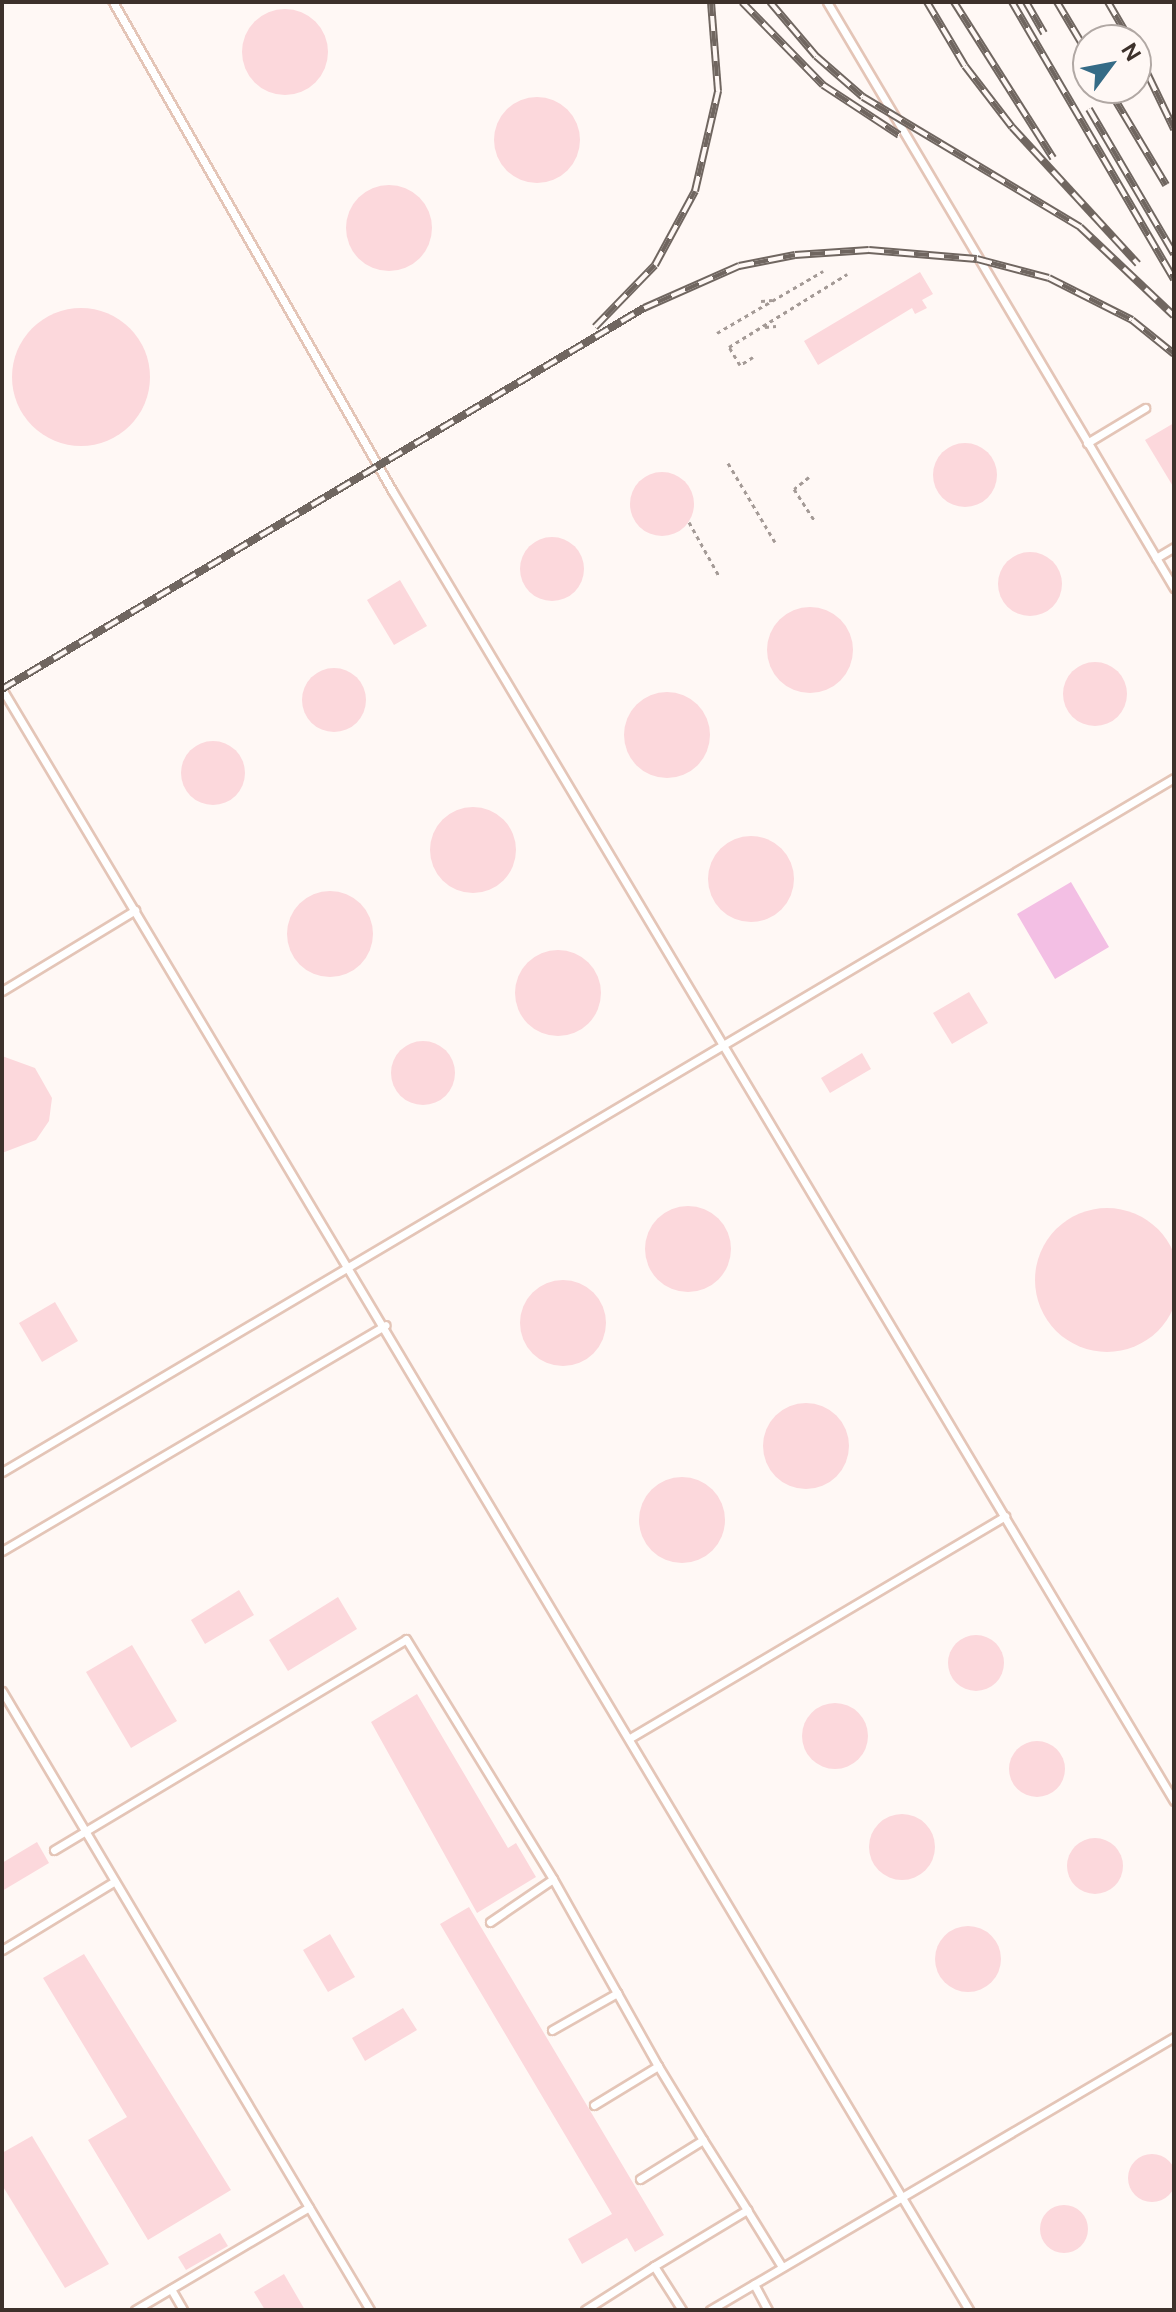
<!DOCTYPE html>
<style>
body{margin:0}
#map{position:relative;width:1176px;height:2312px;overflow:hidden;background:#fff8f5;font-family:"DM Sans",sans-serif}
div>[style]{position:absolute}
.water>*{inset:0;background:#f3bfe4}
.building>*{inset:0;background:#fcd8dc}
.round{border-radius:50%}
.path>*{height:3px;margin-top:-1.5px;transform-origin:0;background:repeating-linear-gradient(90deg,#a49a96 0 4px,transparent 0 8px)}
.roads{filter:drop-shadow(2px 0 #e4c5b7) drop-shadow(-2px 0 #e4c5b7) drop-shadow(0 2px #e4c5b7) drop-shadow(0 -2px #e4c5b7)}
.service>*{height:7px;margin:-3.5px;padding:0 3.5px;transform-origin:3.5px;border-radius:3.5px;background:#fff}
.rail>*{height:8px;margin-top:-4px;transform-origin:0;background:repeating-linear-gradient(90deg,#fff8f5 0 15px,#706660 0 30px);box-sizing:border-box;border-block:2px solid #706660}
span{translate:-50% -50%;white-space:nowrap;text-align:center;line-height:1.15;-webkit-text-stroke:7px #fff8f5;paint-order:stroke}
.frame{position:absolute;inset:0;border:4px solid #3d312b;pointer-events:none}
.north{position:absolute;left:1072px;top:24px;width:80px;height:80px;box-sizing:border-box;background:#fff8f5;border:2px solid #b1a8a4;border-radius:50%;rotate:58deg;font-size:22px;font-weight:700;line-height:32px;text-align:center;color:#3d312b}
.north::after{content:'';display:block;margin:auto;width:28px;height:36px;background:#356b86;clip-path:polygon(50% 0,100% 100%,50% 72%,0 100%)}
</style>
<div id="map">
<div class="water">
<i style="clip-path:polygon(1071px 882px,1109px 947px,1055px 979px,1017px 914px)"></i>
</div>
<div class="building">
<i class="round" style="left:242px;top:9px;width:86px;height:86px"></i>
<i class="round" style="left:494px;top:97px;width:86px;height:86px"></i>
<i class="round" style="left:346px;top:185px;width:86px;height:86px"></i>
<i style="clip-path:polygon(920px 272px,933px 294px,922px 300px,927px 308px,915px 314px,912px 308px,818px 365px,804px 341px)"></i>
<i class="round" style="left:12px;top:308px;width:138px;height:138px"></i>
<i style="clip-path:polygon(1174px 423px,1174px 488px,1145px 440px)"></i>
<i class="round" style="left:933px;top:443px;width:64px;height:64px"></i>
<i class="round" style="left:630px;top:472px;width:64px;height:64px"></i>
<i class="round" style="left:520px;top:537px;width:64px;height:64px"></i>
<i class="round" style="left:998px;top:552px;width:64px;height:64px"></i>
<i style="clip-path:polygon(400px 580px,427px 626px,394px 645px,367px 600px)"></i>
<i class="round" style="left:767px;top:607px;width:86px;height:86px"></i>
<i class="round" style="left:1063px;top:662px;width:64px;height:64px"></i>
<i class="round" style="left:302px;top:668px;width:64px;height:64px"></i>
<i class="round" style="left:624px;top:692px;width:86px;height:86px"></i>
<i class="round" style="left:181px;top:741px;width:64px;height:64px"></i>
<i class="round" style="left:430px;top:807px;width:86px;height:86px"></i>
<i class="round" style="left:708px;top:836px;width:86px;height:86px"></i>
<i class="round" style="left:287px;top:891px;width:86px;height:86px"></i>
<i class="round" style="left:515px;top:950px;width:86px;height:86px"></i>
<i style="clip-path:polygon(969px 992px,988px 1023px,952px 1044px,933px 1013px)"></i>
<i class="round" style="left:391px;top:1041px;width:64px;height:64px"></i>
<i style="clip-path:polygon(862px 1053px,871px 1069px,830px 1093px,821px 1078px)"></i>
<i style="clip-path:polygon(2px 1056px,35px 1068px,52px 1098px,49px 1121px,36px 1140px,2px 1153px)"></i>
<i class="round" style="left:645px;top:1206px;width:86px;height:86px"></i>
<i class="round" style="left:1035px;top:1208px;width:144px;height:144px"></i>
<i class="round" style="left:520px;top:1280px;width:86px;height:86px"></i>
<i style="clip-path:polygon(55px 1302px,78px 1341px,42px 1362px,19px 1323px)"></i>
<i class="round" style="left:763px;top:1403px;width:86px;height:86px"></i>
<i class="round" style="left:639px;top:1477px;width:86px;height:86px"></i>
<i style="clip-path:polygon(239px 1590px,254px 1615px,205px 1644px,191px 1620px)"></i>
<i style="clip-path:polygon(338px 1597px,357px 1629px,288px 1671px,269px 1640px)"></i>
<i class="round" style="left:948px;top:1635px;width:56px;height:56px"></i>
<i style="clip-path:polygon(132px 1645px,177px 1721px,131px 1748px,86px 1672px)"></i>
<i style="clip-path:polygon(417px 1694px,508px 1848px,516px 1843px,536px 1877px,477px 1913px,371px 1722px)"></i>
<i class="round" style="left:802px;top:1703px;width:66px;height:66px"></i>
<i class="round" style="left:1009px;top:1741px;width:56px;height:56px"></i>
<i class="round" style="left:869px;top:1814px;width:66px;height:66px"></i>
<i class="round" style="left:1067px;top:1838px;width:56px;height:56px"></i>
<i style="clip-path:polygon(37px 1842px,49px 1863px,2px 1891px,2px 1863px)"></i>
<i style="clip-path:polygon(469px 1907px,664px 2235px,635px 2252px,627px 2238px,582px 2264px,568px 2239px,612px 2214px,440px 1924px)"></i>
<i class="round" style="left:935px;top:1926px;width:66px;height:66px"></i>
<i style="clip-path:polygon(330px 1934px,355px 1977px,328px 1992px,303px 1950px)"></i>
<i style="clip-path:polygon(84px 1954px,231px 2190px,148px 2240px,88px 2140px,127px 2117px,43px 1978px)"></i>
<i style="clip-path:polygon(403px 2008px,417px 2030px,365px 2061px,352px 2038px)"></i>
<i style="clip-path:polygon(32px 2136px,109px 2264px,65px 2288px,2px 2185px,2px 2153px)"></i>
<i class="round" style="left:1128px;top:2154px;width:48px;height:48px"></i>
<i class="round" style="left:1040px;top:2205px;width:48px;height:48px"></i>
<i style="clip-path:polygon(220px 2233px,228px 2246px,186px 2270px,178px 2257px)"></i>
<i style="clip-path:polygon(284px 2274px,305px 2310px,265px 2310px,254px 2292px)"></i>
</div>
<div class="path">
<i style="left:761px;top:301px;width:11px;rotate:-5deg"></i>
<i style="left:765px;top:327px;width:11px;rotate:-5deg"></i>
<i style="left:717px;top:333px;width:123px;rotate:-30.3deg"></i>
<i style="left:753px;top:357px;width:15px;rotate:148deg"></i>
<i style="left:740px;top:365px;width:21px;rotate:-121deg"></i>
<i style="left:729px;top:347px;width:139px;rotate:-31.7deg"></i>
<i style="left:728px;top:463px;width:92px;rotate:59.3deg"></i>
<i style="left:809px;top:477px;width:19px;rotate:141deg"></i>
<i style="left:794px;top:489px;width:37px;rotate:57deg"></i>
<i style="left:689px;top:522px;width:62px;rotate:60.9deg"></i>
</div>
<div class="roads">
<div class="service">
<i style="left:113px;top:2px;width:564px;rotate:60.26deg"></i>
<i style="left:393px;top:492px;width:1524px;rotate:59.18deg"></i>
<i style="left:827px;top:2px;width:681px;rotate:59.37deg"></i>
<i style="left:1087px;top:443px;width:68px;rotate:-31.1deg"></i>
<i style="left:1156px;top:558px;width:21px;rotate:-31deg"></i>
<i style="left:2px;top:689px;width:1888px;rotate:59.18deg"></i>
<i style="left:2px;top:991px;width:156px;rotate:-31.3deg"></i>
<i style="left:2px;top:1472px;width:1362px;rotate:-30.63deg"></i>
<i style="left:2px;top:1551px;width:445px;rotate:-30.5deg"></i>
<i style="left:2px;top:1691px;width:720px;rotate:59.27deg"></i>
<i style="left:630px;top:1738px;width:436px;rotate:-30.6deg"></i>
<i style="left:54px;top:1850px;width:410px;rotate:-30.9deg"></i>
<i style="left:406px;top:1639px;width:281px;rotate:58.5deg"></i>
<i style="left:490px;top:1922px;width:76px;rotate:-34.3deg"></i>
<i style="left:553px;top:1879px;width:131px;rotate:60.7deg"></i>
<i style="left:2px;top:1950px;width:132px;rotate:-31.4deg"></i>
<i style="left:552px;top:2030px;width:75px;rotate:-29.6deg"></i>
<i style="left:617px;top:1993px;width:84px;rotate:60.7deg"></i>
<i style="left:594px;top:2105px;width:75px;rotate:-31.4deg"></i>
<i style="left:658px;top:2066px;width:87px;rotate:58.7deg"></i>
<i style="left:640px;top:2179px;width:74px;rotate:-31.8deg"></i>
<i style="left:703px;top:2140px;width:83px;rotate:57.8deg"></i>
<i style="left:654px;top:2266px;width:109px;rotate:-31.1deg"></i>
<i style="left:747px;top:2210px;width:67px;rotate:58.4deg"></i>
<i style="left:754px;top:2284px;width:30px;rotate:62deg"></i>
<i style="left:171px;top:2289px;width:24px;rotate:60deg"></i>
<i style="left:135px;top:2310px;width:202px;rotate:-30.6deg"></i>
<i style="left:585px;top:2310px;width:82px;rotate:-32.5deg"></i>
<i style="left:654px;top:2266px;width:52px;rotate:57.5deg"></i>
<i style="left:710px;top:2310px;width:538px;rotate:-30.47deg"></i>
</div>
</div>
<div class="rail">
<i style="left:742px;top:2px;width:116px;rotate:45.7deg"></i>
<i style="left:823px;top:85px;width:91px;rotate:33.3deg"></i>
<i style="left:770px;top:2px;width:71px;rotate:49.6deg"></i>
<i style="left:816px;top:56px;width:62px;rotate:41.1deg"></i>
<i style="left:863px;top:97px;width:253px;rotate:30.9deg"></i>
<i style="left:1080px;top:227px;width:129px;rotate:43.4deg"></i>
<i style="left:927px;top:2px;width:74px;rotate:59.3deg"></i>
<i style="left:965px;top:66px;width:77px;rotate:52.4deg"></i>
<i style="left:1012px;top:127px;width:186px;rotate:47.4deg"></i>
<i style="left:954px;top:2px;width:185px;rotate:57.6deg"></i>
<i style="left:1012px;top:2px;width:321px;rotate:59.7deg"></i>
<i style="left:1026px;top:2px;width:36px;rotate:60deg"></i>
<i style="left:1057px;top:2px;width:61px;rotate:59.2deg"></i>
<i style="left:1108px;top:2px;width:44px;rotate:59.9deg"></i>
<i style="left:1136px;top:50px;width:88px;rotate:64.3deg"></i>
<i style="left:1108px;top:88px;width:113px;rotate:59.1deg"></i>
<i style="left:1089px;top:109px;width:168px;rotate:59.6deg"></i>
<i style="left:595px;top:327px;width:86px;rotate:-45.9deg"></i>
<i style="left:655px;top:265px;width:84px;rotate:-61.6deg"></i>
<i style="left:695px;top:191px;width:103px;rotate:-77deg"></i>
<i style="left:718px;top:91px;width:89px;rotate:-94.5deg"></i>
<i style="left:2px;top:689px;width:747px;rotate:-30.69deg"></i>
<i style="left:644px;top:308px;width:104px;rotate:-23.9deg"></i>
<i style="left:739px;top:266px;width:57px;rotate:-11.1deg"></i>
<i style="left:795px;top:255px;width:74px;rotate:-3.9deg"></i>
<i style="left:869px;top:250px;width:108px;rotate:4.8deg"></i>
<i style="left:977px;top:259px;width:74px;rotate:14.8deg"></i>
<i style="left:1049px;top:278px;width:93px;rotate:26.8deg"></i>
<i style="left:1132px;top:320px;width:54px;rotate:39deg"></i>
</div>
<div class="frame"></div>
<div class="north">N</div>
</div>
